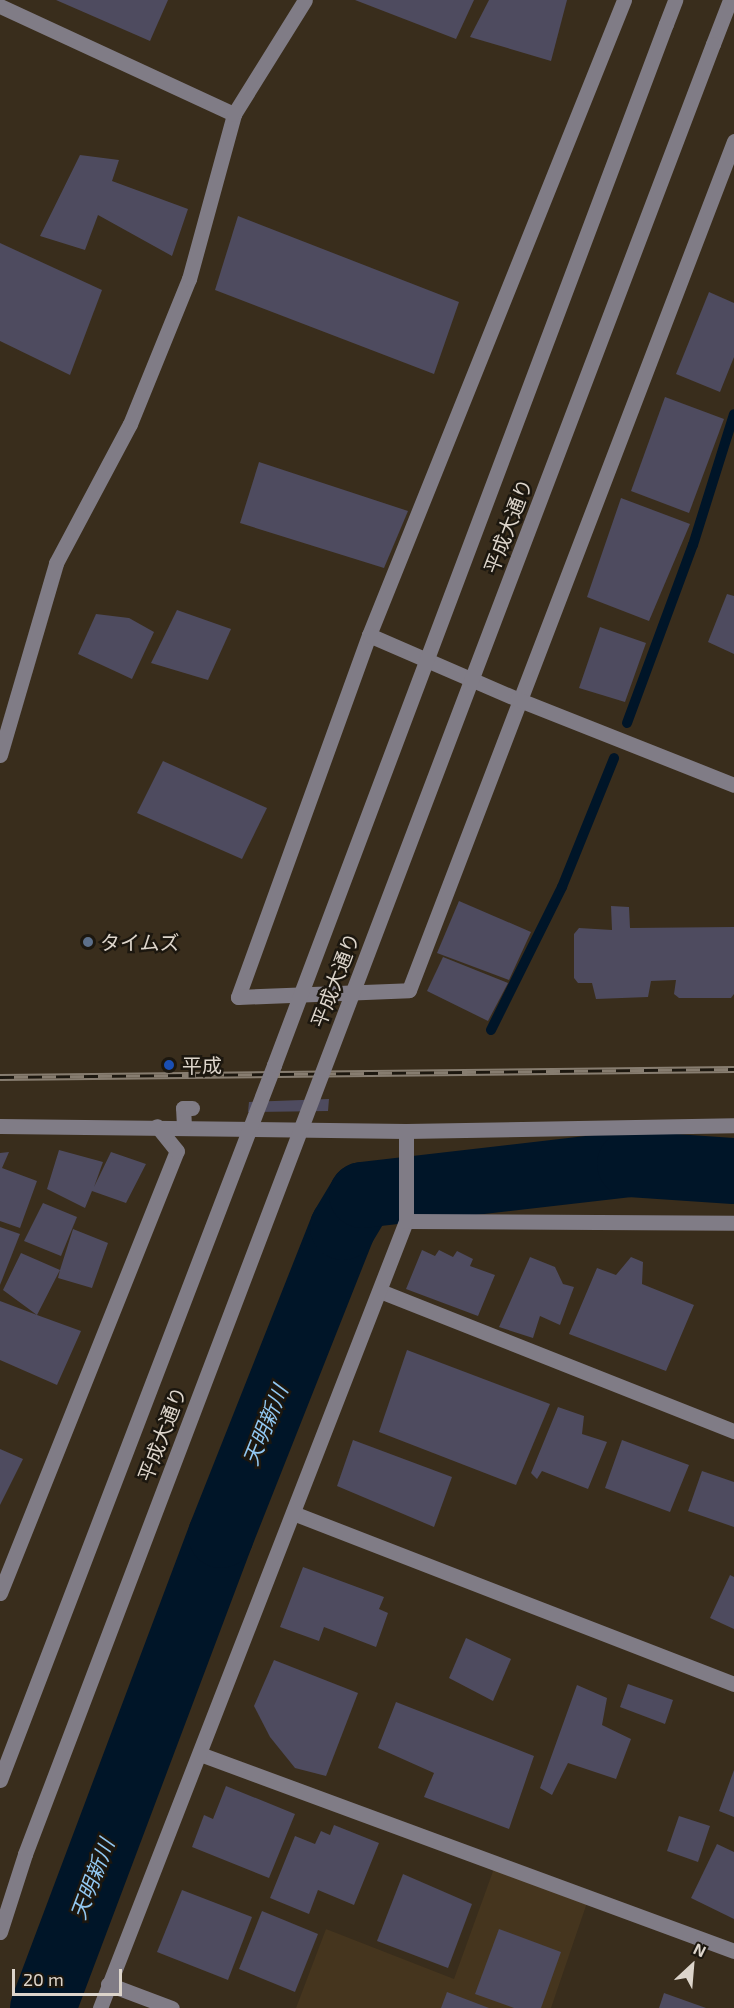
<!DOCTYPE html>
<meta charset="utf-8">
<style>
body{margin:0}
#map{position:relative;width:734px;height:2008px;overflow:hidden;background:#392d1c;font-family:"Exo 2","Noto Sans JP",sans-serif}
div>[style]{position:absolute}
.built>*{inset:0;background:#45351e}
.stream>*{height:10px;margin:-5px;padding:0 5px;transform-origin:5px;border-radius:5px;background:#001528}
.river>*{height:66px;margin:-33px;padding:0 33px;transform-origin:33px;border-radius:33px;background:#001528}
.building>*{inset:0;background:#4e4b5f}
.minor>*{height:15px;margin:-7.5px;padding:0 7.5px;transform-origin:7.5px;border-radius:7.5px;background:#807c86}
.rail>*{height:7px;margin-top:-3.5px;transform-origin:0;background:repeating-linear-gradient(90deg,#1c170f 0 14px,#877d70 0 28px);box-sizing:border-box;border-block:2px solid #877d70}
.minor-bridge>*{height:15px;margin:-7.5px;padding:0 7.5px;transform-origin:7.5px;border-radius:7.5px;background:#807c86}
.dots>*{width:16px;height:16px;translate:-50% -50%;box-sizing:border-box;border:3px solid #1c170f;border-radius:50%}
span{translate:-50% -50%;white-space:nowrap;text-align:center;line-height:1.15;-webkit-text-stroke:5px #1c170f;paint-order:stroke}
.street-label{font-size:20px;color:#ddd5cb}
.poi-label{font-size:20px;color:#ddd5cb}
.left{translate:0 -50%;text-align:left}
.water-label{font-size:21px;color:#92c8f2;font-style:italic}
.north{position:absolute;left:662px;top:1936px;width:60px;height:60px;-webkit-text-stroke:4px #1c170f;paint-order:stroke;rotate:26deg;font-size:16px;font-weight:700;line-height:24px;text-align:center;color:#ddd5cb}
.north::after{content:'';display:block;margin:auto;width:21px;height:27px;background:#ddd5cb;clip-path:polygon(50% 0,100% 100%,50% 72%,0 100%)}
.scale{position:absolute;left:12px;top:1969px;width:110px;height:27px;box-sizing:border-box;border:3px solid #ddd5cb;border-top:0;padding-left:8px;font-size:18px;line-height:21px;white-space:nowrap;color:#ddd5cb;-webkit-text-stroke:4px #1c170f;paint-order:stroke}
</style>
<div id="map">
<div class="built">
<i style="clip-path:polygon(496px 1863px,589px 1897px,551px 2008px,296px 2008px,326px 1929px,454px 1979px)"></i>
</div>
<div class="stream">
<i style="left:627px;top:723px;width:190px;rotate:-69.7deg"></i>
<i style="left:693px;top:545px;width:137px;rotate:-72.6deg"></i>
<i style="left:491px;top:1030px;width:160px;rotate:-63.6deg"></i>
<i style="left:562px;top:887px;width:139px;rotate:-68deg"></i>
</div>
<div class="river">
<i style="left:43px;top:2008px;width:505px;rotate:-69.38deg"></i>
<i style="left:221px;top:1535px;width:331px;rotate:-68.4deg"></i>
<i style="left:343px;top:1227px;width:37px;rotate:-59deg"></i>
<i style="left:362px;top:1195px;width:270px;rotate:-6.6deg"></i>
<i style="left:630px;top:1164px;width:104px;rotate:3.9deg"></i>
</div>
<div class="building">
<i style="clip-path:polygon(56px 0,168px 0,150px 41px)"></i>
<i style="clip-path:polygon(355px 0,474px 0,456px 39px)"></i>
<i style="clip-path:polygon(489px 0,567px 0,551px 61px,470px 37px)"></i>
<i style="clip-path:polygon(80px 155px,119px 160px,112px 181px,188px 209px,172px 256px,98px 215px,85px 250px,40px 236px)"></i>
<i style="clip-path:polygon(238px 216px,459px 302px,434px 374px,215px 290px)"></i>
<i style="clip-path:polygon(0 243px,102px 290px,70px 375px,0 341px)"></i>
<i style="clip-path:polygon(709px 292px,734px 303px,734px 357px,720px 392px,676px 374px)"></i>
<i style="clip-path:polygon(665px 397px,724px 419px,689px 513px,631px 491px)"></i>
<i style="clip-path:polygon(259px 462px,408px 511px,384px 568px,240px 523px)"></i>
<i style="clip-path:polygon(621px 498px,690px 524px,649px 621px,587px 597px)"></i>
<i style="clip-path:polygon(727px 594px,734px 596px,734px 654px,708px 642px)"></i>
<i style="clip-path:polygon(177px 610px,231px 629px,208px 680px,151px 663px)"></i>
<i style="clip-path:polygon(96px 614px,129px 618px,154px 632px,132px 679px,78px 654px)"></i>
<i style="clip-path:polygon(600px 627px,646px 643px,625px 702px,579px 688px)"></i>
<i style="clip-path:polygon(163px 761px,267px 808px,242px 859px,137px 813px)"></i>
<i style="clip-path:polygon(459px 901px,531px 932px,509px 980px,437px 953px)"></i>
<i style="clip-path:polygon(611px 906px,629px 907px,630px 928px,734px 927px,734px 994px,731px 998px,679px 998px,674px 994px,676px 980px,651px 981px,648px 997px,596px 999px,592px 983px,578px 983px,574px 978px,574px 934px,579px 928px,612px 930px)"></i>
<i style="clip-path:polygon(443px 957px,508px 983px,488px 1021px,427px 991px)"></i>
<i style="clip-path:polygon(329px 1099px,328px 1111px,248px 1112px,249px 1102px)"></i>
<i style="clip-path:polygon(59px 1150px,103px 1162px,94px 1187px,111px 1152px,146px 1164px,126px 1203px,92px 1191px,85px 1208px,47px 1189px)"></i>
<i style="clip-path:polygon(9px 1152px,2px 1168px,37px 1181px,20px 1228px,0 1221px,0 1153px)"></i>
<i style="clip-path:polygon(43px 1203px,77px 1217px,61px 1256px,24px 1241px)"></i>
<i style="clip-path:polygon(0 1227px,20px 1234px,0 1285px)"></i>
<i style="clip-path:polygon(73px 1229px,108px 1243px,92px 1288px,58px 1278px,60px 1270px,37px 1315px,81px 1331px,57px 1385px,0 1360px,0 1301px,37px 1315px,3px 1290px,21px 1253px,60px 1270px)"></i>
<i style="clip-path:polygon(422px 1250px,435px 1256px,439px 1250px,453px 1257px,457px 1251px,473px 1259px,470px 1266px,495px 1275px,478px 1316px,406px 1289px)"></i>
<i style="clip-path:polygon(530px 1257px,555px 1267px,563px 1284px,574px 1287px,560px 1325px,540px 1316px,533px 1338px,499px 1327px)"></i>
<i style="clip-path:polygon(631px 1257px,643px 1262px,642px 1284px,694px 1305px,666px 1371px,569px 1334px,597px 1268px,616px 1275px)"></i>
<i style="clip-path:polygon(407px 1350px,550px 1404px,516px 1485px,379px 1432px)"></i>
<i style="clip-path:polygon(558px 1407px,584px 1416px,582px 1434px,607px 1442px,588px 1489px,542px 1471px,537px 1479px,531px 1473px)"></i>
<i style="clip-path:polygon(353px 1440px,452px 1477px,434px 1527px,337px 1486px)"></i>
<i style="clip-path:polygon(622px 1440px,689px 1465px,670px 1512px,605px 1488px)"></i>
<i style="clip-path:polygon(0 1449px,23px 1459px,0 1505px)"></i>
<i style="clip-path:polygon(702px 1471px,734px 1482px,734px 1527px,688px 1511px)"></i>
<i style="clip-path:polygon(303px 1567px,384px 1597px,379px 1609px,388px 1613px,376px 1647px,324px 1627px,319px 1641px,280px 1627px)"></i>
<i style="clip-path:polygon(730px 1575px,734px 1577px,734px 1629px,710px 1618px)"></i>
<i style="clip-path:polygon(466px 1638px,511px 1659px,493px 1701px,449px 1678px)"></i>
<i style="clip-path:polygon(274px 1660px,358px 1693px,326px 1776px,295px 1768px,270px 1737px,254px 1706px)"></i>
<i style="clip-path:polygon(628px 1684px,673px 1700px,665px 1724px,620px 1707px)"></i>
<i style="clip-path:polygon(577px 1685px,607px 1698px,602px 1725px,631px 1739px,616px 1779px,568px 1763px,552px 1795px,540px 1788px)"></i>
<i style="clip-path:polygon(396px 1702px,534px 1756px,509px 1829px,424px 1797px,434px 1773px,378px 1748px)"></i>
<i style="clip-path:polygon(734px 1770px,734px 1817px,719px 1811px)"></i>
<i style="clip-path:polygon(226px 1786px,295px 1814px,269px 1878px,192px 1847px,204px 1815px,213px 1819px)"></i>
<i style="clip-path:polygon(679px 1816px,710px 1826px,698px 1862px,667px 1851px)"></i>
<i style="clip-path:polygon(334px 1825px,379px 1843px,354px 1905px,318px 1890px,309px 1914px,270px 1898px,295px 1836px,315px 1844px,321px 1831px,330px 1835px)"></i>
<i style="clip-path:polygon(717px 1844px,734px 1852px,734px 1919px,691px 1898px)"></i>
<i style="clip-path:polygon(403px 1874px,472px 1904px,448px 1968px,377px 1941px)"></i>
<i style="clip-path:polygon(182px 1890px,252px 1917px,228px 1980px,157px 1952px)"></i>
<i style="clip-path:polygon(262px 1911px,318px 1934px,295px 1992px,239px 1969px)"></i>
<i style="clip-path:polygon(499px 1929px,561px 1952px,541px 2008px,514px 2008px,475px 1994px)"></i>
<i style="clip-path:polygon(447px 1992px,489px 2008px,441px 2008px)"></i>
<i style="clip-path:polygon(664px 1993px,706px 2008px,659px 2008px)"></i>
</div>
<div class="minor">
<i style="left:624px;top:0;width:684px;rotate:111.88deg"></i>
<i style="left:369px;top:635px;width:385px;rotate:109.9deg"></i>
<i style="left:238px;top:997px;width:171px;rotate:-2.3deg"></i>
<i style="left:409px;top:990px;width:909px;rotate:-69.05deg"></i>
<i style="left:0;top:6px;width:258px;rotate:24.8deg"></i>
<i style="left:666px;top:24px;width:26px;rotate:-69deg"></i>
<i style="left:713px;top:44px;width:47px;rotate:-68.9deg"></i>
<i style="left:369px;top:635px;width:161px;rotate:23.4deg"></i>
<i style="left:517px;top:699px;width:233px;rotate:21.6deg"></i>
<i style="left:0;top:755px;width:200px;rotate:-73.7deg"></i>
<i style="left:56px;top:563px;width:157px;rotate:-62deg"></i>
<i style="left:130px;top:424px;width:157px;rotate:-67.9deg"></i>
<i style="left:189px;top:279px;width:171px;rotate:-74.7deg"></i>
<i style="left:234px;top:114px;width:134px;rotate:-58.1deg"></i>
<i style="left:0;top:1126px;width:406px;rotate:0.7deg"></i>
<i style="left:406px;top:1131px;width:328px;rotate:-1deg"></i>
<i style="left:184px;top:1126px;width:18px;rotate:-93deg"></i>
<i style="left:183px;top:1108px;width:9px"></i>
<i style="left:406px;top:1221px;width:328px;rotate:0.3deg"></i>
<i style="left:380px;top:1291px;width:381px;rotate:21.6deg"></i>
<i style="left:293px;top:1513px;width:473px;rotate:21.2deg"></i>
<i style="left:0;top:1593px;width:476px;rotate:-68.2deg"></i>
<i style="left:177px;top:1151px;width:32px;rotate:-129deg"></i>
<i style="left:200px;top:1754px;width:569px;rotate:20.25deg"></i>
<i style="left:108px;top:1984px;width:68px;rotate:20.6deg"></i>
<i style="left:100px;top:2008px;width:844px;rotate:-68.75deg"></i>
<i style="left:406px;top:1221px;width:90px;rotate:-90deg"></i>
</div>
<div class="rail">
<i style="left:0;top:1077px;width:734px;rotate:-0.62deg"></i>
</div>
<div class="minor-bridge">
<i style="left:0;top:1780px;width:766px;rotate:-69.03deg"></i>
<i style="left:274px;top:1065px;width:1112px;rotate:-69.37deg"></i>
<i style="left:0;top:1932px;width:82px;rotate:-72.2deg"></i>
<i style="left:25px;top:1854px;width:1936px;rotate:-69.19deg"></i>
</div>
<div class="dots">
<i style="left:88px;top:942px;background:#5c6f8a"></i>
<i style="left:169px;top:1065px;background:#1a4fb4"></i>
</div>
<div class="street-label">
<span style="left:508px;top:526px;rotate:-69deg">平成大通り</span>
<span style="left:335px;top:980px;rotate:-69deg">平成大通り</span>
<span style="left:162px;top:1434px;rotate:-69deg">平成大通り</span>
</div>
<div class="poi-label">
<span class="left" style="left:100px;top:942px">タイムズ</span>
<span class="left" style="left:182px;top:1065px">平成</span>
</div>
<div class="water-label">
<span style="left:265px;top:1425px;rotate:-68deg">天明新川</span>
<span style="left:92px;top:1879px;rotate:-69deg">天明新川</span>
</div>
<div class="north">N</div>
<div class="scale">20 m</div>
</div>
